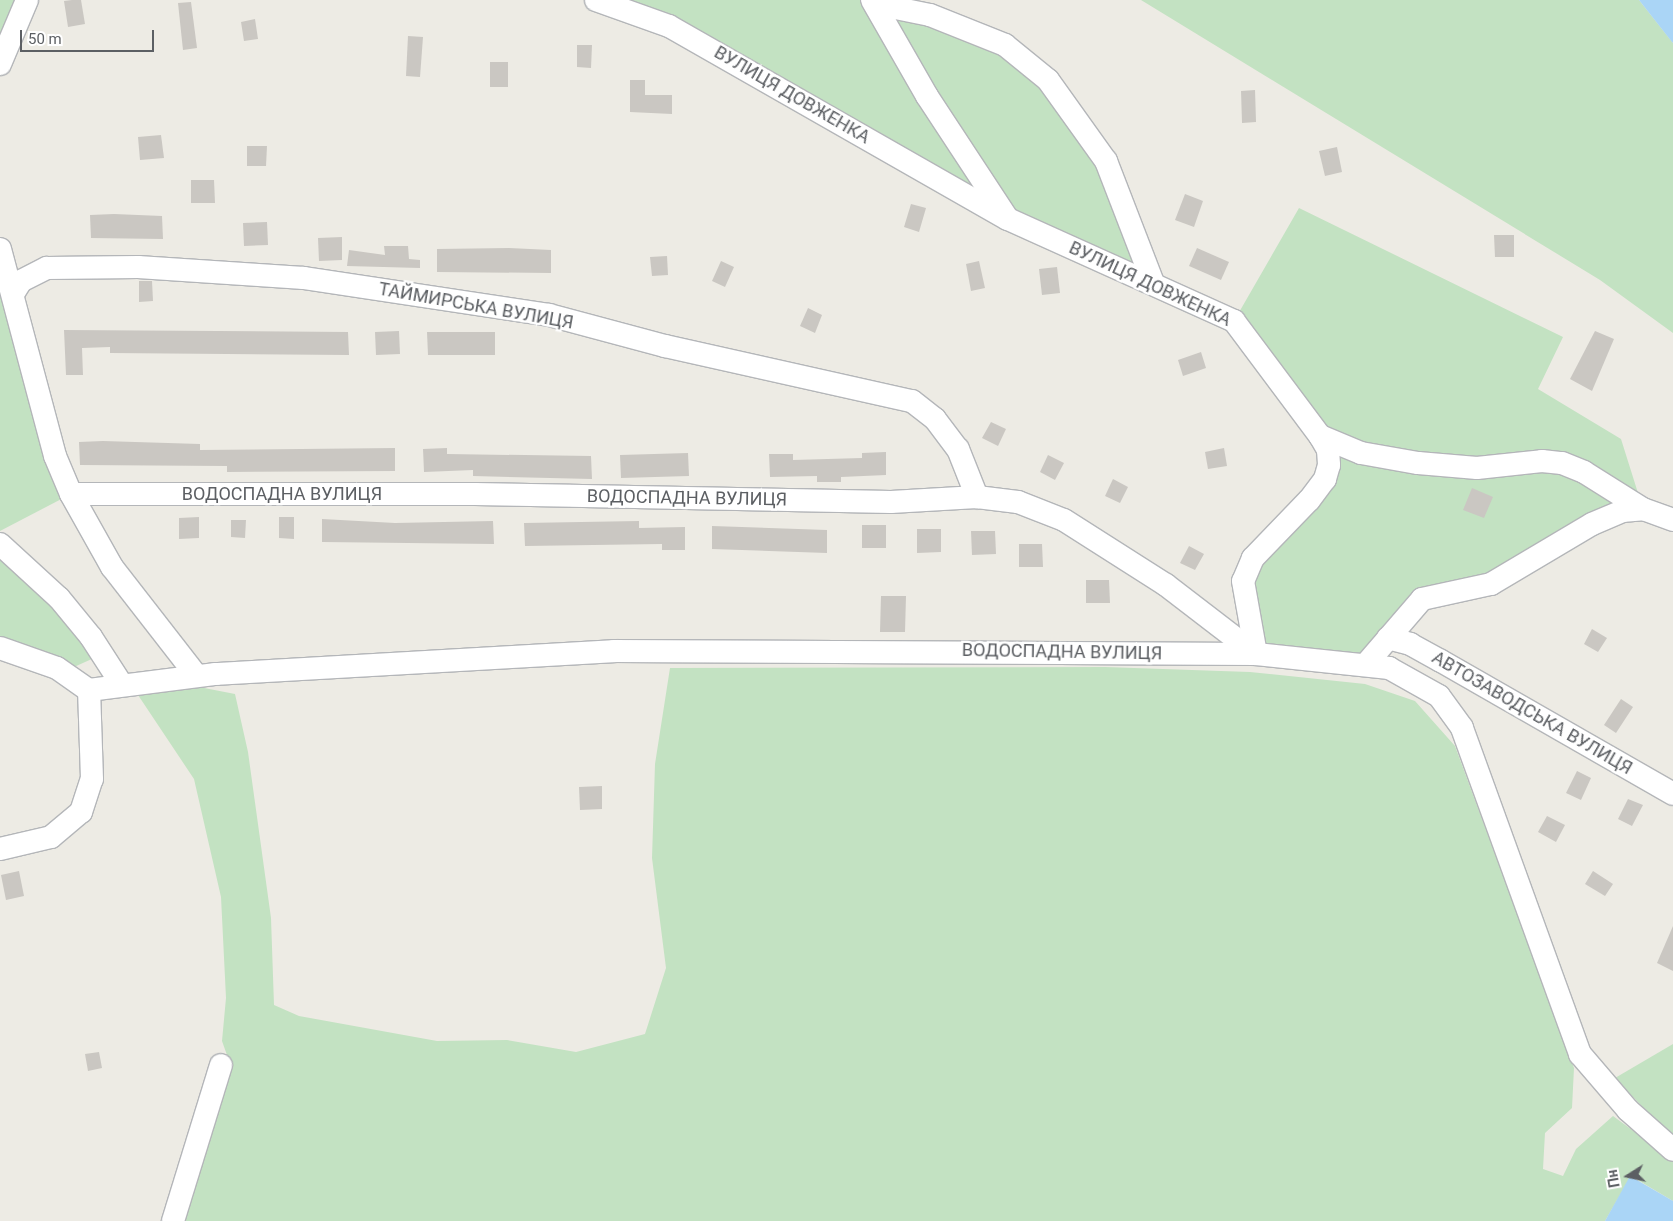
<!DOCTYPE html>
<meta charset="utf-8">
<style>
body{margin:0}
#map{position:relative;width:1673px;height:1221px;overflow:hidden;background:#edebe4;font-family:Roboto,sans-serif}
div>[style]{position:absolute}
.green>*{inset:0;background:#c3e2c2}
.water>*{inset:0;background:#aad5f6}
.building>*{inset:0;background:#cac7c2}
.roads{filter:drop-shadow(1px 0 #b4b6b9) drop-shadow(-1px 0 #b4b6b9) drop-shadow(0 1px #b4b6b9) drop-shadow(0 -1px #b4b6b9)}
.minor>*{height:22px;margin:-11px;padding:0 11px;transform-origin:11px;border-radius:11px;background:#fff}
span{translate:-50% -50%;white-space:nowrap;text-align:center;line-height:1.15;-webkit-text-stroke:4.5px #fff;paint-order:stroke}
.street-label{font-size:18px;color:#5c5f63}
.north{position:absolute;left:1603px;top:1151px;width:50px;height:50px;-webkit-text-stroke:4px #fff;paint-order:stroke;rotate:260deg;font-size:14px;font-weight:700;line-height:20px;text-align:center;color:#5c5f63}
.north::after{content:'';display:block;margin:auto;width:18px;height:22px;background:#5c5f63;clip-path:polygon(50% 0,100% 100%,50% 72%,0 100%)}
.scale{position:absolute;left:20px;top:30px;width:134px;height:22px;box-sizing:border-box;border:2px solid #5c5f63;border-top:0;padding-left:6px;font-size:15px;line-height:18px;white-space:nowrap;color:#5c5f63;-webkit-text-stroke:4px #fff;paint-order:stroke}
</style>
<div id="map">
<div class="green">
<i style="clip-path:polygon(0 0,27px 0,0 64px)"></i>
<i style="clip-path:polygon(596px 0,872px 0,1005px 45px,1106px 161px,1153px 283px)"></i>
<i style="clip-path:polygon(1141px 0,1639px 0,1673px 43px,1673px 333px,1600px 280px)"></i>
<i style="clip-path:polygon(1299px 208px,1563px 337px,1538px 389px,1621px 439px,1643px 509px,1491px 584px,1422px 599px,1367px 663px,1256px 654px,1243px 581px,1329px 465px,1234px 321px)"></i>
<i style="clip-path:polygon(0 249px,71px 494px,0 531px)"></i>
<i style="clip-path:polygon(0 556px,55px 601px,94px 658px,74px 667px,0 643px)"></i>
<i style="clip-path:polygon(1105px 667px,1250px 672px,1365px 684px,1415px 701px,1455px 746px,1574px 1068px,1572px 1108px,1545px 1133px,1543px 1169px,1563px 1176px,1576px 1149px,1613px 1116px,1673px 1160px,1673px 1201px,1631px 1176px,1605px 1221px,179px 1221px,228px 1058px,222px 1041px,226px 998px,221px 897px,194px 779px,138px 695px,199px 687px,235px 694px,248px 752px,271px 918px,274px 1005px,299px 1016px,437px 1041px,507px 1040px,576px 1052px,645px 1034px,666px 968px,652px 858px,655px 764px,670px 668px)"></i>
<i style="clip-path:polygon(1673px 1044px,1673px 1139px,1615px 1078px)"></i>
</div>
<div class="water">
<i style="clip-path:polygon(1639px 0,1673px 0,1673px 43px,1672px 42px)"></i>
<i style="clip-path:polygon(1630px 1176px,1673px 1201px,1673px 1221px,1605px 1221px)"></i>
</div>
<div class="building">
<i style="clip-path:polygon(72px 0,81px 0,85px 24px,68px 27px,64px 1px)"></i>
<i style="clip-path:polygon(191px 2px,197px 48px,183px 50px,178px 3px)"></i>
<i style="clip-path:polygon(255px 19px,258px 39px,244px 41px,241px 22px)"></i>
<i style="clip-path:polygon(408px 36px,423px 37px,420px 77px,406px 76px)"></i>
<i style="clip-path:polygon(577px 45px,592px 45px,591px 68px,577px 67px)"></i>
<i style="clip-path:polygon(490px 62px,508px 62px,508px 87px,490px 87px)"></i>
<i style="clip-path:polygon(630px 80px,645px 80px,645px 95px,672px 95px,672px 114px,630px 112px)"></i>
<i style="clip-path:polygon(1255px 90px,1256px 122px,1242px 123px,1241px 91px)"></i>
<i style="clip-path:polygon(161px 135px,164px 158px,140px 160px,138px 137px)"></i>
<i style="clip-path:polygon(247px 146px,267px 146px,266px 166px,247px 166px)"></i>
<i style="clip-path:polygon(1337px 147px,1342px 172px,1325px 176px,1319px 151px)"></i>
<i style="clip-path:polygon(191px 180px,214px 180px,215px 203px,191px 203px)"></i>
<i style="clip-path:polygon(1185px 194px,1203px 201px,1194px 227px,1175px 220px)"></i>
<i style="clip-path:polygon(911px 204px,926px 208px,919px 232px,904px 227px)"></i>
<i style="clip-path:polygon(114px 214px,162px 216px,163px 239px,91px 238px,90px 215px)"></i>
<i style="clip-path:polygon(267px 222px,268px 245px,244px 246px,243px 223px)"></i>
<i style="clip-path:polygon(1494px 235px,1514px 235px,1514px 257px,1495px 257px)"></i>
<i style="clip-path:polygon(342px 237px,342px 260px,319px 261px,318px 238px)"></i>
<i style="clip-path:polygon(384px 246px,408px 246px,409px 259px,420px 260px,420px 268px,347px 266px,349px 250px,385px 255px)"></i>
<i style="clip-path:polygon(509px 248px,551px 250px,551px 273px,437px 272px,437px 249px)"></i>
<i style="clip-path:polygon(1197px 248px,1229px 262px,1221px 280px,1189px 266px)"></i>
<i style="clip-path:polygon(667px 256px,668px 275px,652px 276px,650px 257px)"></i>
<i style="clip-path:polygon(721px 261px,734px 267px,725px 287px,712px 281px)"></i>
<i style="clip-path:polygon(979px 261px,985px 288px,971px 291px,966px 264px)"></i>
<i style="clip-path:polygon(1057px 267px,1060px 293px,1042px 295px,1039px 269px)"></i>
<i style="clip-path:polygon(139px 281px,152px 281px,153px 301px,139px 302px)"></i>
<i style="clip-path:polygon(808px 308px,822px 315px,815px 333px,800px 326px)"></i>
<i style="clip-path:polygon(64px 330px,348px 332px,349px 355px,110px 353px,110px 347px,82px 348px,83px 375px,66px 375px)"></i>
<i style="clip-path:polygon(399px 331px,400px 354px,376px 355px,375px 332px)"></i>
<i style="clip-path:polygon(1595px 331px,1614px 339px,1592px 391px,1570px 379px)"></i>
<i style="clip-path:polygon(427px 332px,495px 332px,495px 355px,428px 355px)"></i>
<i style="clip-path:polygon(1201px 352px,1206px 368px,1183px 376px,1178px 360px)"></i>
<i style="clip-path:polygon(991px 422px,1006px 429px,998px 446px,982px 438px)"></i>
<i style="clip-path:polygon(103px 441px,200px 444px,200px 450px,395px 448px,395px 471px,227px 472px,227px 466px,80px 465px,79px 442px)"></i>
<i style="clip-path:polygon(447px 448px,447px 454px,591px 456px,592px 479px,473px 476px,473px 470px,424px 472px,423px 449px)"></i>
<i style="clip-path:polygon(1224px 448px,1227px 466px,1208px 469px,1205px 452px)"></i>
<i style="clip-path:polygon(886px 452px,886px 475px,841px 477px,841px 482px,817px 482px,817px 476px,770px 477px,769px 454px,793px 454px,793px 460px,862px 458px,862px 453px)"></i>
<i style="clip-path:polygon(688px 453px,689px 476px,621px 478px,620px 455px)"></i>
<i style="clip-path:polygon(1048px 455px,1064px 463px,1055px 480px,1040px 472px)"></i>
<i style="clip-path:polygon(1113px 479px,1128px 487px,1120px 503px,1105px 496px)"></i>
<i style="clip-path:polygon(1472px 488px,1493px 497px,1484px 518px,1463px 510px)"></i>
<i style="clip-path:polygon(199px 517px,199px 538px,179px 539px,179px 518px)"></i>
<i style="clip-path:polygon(279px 517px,294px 517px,294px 539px,279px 538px)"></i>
<i style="clip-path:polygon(322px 519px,395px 523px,493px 521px,494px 544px,322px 542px)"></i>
<i style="clip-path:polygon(231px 520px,246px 520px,245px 538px,231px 537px)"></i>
<i style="clip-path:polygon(639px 521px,639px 528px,685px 527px,685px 550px,662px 550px,662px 544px,525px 546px,524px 523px)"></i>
<i style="clip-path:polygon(862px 525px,886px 525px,886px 548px,862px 548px)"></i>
<i style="clip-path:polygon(712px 526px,827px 530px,827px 553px,712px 549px)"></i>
<i style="clip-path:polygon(917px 529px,941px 529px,941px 552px,917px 553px)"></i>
<i style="clip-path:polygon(971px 531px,995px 531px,996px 554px,972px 555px)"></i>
<i style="clip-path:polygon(1019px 544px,1042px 544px,1043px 567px,1019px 567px)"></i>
<i style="clip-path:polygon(1189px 546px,1204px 554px,1195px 570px,1180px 563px)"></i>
<i style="clip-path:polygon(1086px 580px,1109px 580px,1110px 603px,1086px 603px)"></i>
<i style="clip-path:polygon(881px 596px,906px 596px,905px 632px,880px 632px)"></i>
<i style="clip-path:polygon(1592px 629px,1607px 638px,1598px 652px,1584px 644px)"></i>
<i style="clip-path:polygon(1621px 699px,1633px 707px,1616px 733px,1604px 725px)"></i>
<i style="clip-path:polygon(1577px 771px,1591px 778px,1581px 800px,1566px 793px)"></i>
<i style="clip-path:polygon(602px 786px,602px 809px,580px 810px,579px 787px)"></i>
<i style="clip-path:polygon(1628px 799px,1643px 805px,1632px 826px,1618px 819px)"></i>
<i style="clip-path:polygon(1547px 816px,1565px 825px,1556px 842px,1538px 832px)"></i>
<i style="clip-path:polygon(19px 871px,24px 896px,6px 900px,1px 875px)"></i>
<i style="clip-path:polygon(1593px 871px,1613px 884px,1605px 896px,1585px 884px)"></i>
<i style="clip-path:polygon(1673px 926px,1673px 971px,1657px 963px)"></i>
<i style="clip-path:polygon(99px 1052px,102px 1068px,88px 1071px,85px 1054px)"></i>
</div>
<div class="roads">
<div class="minor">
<i style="left:596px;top:0;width:77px;rotate:19.6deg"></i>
<i style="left:669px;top:26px;width:390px;rotate:29.7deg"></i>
<i style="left:1008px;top:219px;width:248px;rotate:24.3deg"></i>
<i style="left:1234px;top:321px;width:144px;rotate:53.2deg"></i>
<i style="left:1320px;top:436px;width:16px;rotate:60deg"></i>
<i style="left:1328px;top:450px;width:15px;rotate:86deg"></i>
<i style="left:1329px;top:465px;width:15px;rotate:106deg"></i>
<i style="left:1325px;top:479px;width:26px;rotate:127deg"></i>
<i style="left:1309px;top:500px;width:81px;rotate:134deg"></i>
<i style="left:1253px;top:558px;width:25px;rotate:113deg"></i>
<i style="left:1243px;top:581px;width:74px;rotate:79.9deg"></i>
<i style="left:872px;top:0;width:111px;rotate:60.2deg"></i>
<i style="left:927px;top:96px;width:146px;rotate:56.7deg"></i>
<i style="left:876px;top:4px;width:55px;rotate:11.5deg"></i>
<i style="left:930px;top:15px;width:81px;rotate:21.8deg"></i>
<i style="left:1005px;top:45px;width:55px;rotate:39.1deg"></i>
<i style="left:1048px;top:80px;width:100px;rotate:54.4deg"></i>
<i style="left:1106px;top:161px;width:131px;rotate:68.9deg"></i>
<i style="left:0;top:64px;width:69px;rotate:-67.1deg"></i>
<i style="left:0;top:249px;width:214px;rotate:75.1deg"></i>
<i style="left:55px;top:456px;width:41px;rotate:67.2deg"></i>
<i style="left:71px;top:494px;width:84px;rotate:60.7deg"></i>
<i style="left:112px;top:567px;width:138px;rotate:52.1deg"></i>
<i style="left:13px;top:294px;width:15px;rotate:-58deg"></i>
<i style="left:21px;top:281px;width:29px;rotate:-27deg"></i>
<i style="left:47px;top:268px;width:91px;rotate:-0.6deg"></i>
<i style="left:138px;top:267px;width:166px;rotate:3.8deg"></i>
<i style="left:304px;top:278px;width:248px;rotate:8.6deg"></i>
<i style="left:549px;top:315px;width:120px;rotate:15deg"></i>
<i style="left:665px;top:346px;width:253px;rotate:12.6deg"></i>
<i style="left:912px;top:401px;width:29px;rotate:38deg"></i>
<i style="left:935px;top:419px;width:38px;rotate:53deg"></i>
<i style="left:958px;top:449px;width:52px;rotate:68.4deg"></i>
<i style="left:1320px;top:436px;width:44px;rotate:22.5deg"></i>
<i style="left:1361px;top:453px;width:58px;rotate:10deg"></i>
<i style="left:1418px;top:463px;width:59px;rotate:4.8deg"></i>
<i style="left:1477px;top:468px;width:65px;rotate:-6.1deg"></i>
<i style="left:1542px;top:461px;width:20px;rotate:6deg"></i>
<i style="left:1562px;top:463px;width:24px;rotate:22deg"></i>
<i style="left:1584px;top:472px;width:70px;rotate:32.1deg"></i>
<i style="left:71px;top:494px;width:404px"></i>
<i style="left:475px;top:494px;width:416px;rotate:1.1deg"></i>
<i style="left:891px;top:502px;width:86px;rotate:-3.3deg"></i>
<i style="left:977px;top:497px;width:41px;rotate:7deg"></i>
<i style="left:1018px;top:502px;width:49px;rotate:21.4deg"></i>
<i style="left:1064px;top:520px;width:121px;rotate:32.5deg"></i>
<i style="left:1166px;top:585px;width:113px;rotate:37.5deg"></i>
<i style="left:0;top:544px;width:80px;rotate:42.5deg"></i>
<i style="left:59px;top:598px;width:50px;rotate:50.6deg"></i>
<i style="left:91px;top:637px;width:57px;rotate:57.1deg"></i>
<i style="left:1388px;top:638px;width:23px;rotate:15deg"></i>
<i style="left:1410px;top:644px;width:35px;rotate:29deg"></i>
<i style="left:1441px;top:661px;width:267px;rotate:29.8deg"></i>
<i style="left:0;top:648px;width:60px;rotate:19.3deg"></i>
<i style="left:57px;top:668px;width:39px;rotate:35deg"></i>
<i style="left:1367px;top:663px;width:84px;rotate:-49.3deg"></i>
<i style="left:1422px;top:599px;width:71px;rotate:-12.3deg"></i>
<i style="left:1491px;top:584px;width:117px;rotate:-30.7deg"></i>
<i style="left:1592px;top:524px;width:33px;rotate:-23deg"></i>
<i style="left:1622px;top:511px;width:21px;rotate:-5deg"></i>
<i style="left:1643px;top:509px;width:32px;rotate:20deg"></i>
<i style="left:89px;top:690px;width:128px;rotate:-7.2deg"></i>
<i style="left:216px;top:674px;width:399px;rotate:-3.3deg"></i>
<i style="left:614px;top:651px;width:642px;rotate:0.27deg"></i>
<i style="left:1256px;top:654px;width:134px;rotate:6deg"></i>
<i style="left:1389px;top:668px;width:57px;rotate:29.2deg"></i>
<i style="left:1439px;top:696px;width:39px;rotate:54deg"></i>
<i style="left:1462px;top:728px;width:347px;rotate:70.1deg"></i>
<i style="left:1580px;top:1054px;width:74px;rotate:49.4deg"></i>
<i style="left:1628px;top:1110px;width:60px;rotate:41.6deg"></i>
<i style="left:0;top:849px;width:52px;rotate:-13.2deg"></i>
<i style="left:51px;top:837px;width:39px;rotate:-40deg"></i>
<i style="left:81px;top:812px;width:35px;rotate:-72deg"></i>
<i style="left:92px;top:779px;width:89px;rotate:-91.9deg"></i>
<i style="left:173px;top:1221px;width:163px;rotate:-72.9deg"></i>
</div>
</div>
<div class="street-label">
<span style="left:792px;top:95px;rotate:30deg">ВУЛИЦЯ ДОВЖЕНКА</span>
<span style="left:1150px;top:284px;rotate:25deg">ВУЛИЦЯ ДОВЖЕНКА</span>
<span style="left:476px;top:306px;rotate:10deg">ТАЙМИРСЬКА ВУЛИЦЯ</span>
<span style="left:282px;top:494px">ВОДОСПАДНА ВУЛИЦЯ</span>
<span style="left:687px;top:498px;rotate:1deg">ВОДОСПАДНА ВУЛИЦЯ</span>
<span style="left:1062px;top:652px;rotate:1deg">ВОДОСПАДНА ВУЛИЦЯ</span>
<span style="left:1532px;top:713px;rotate:30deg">АВТОЗАВОДСЬКА ВУЛИЦЯ</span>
</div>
<div class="north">Пн</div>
<div class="scale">50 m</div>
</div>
